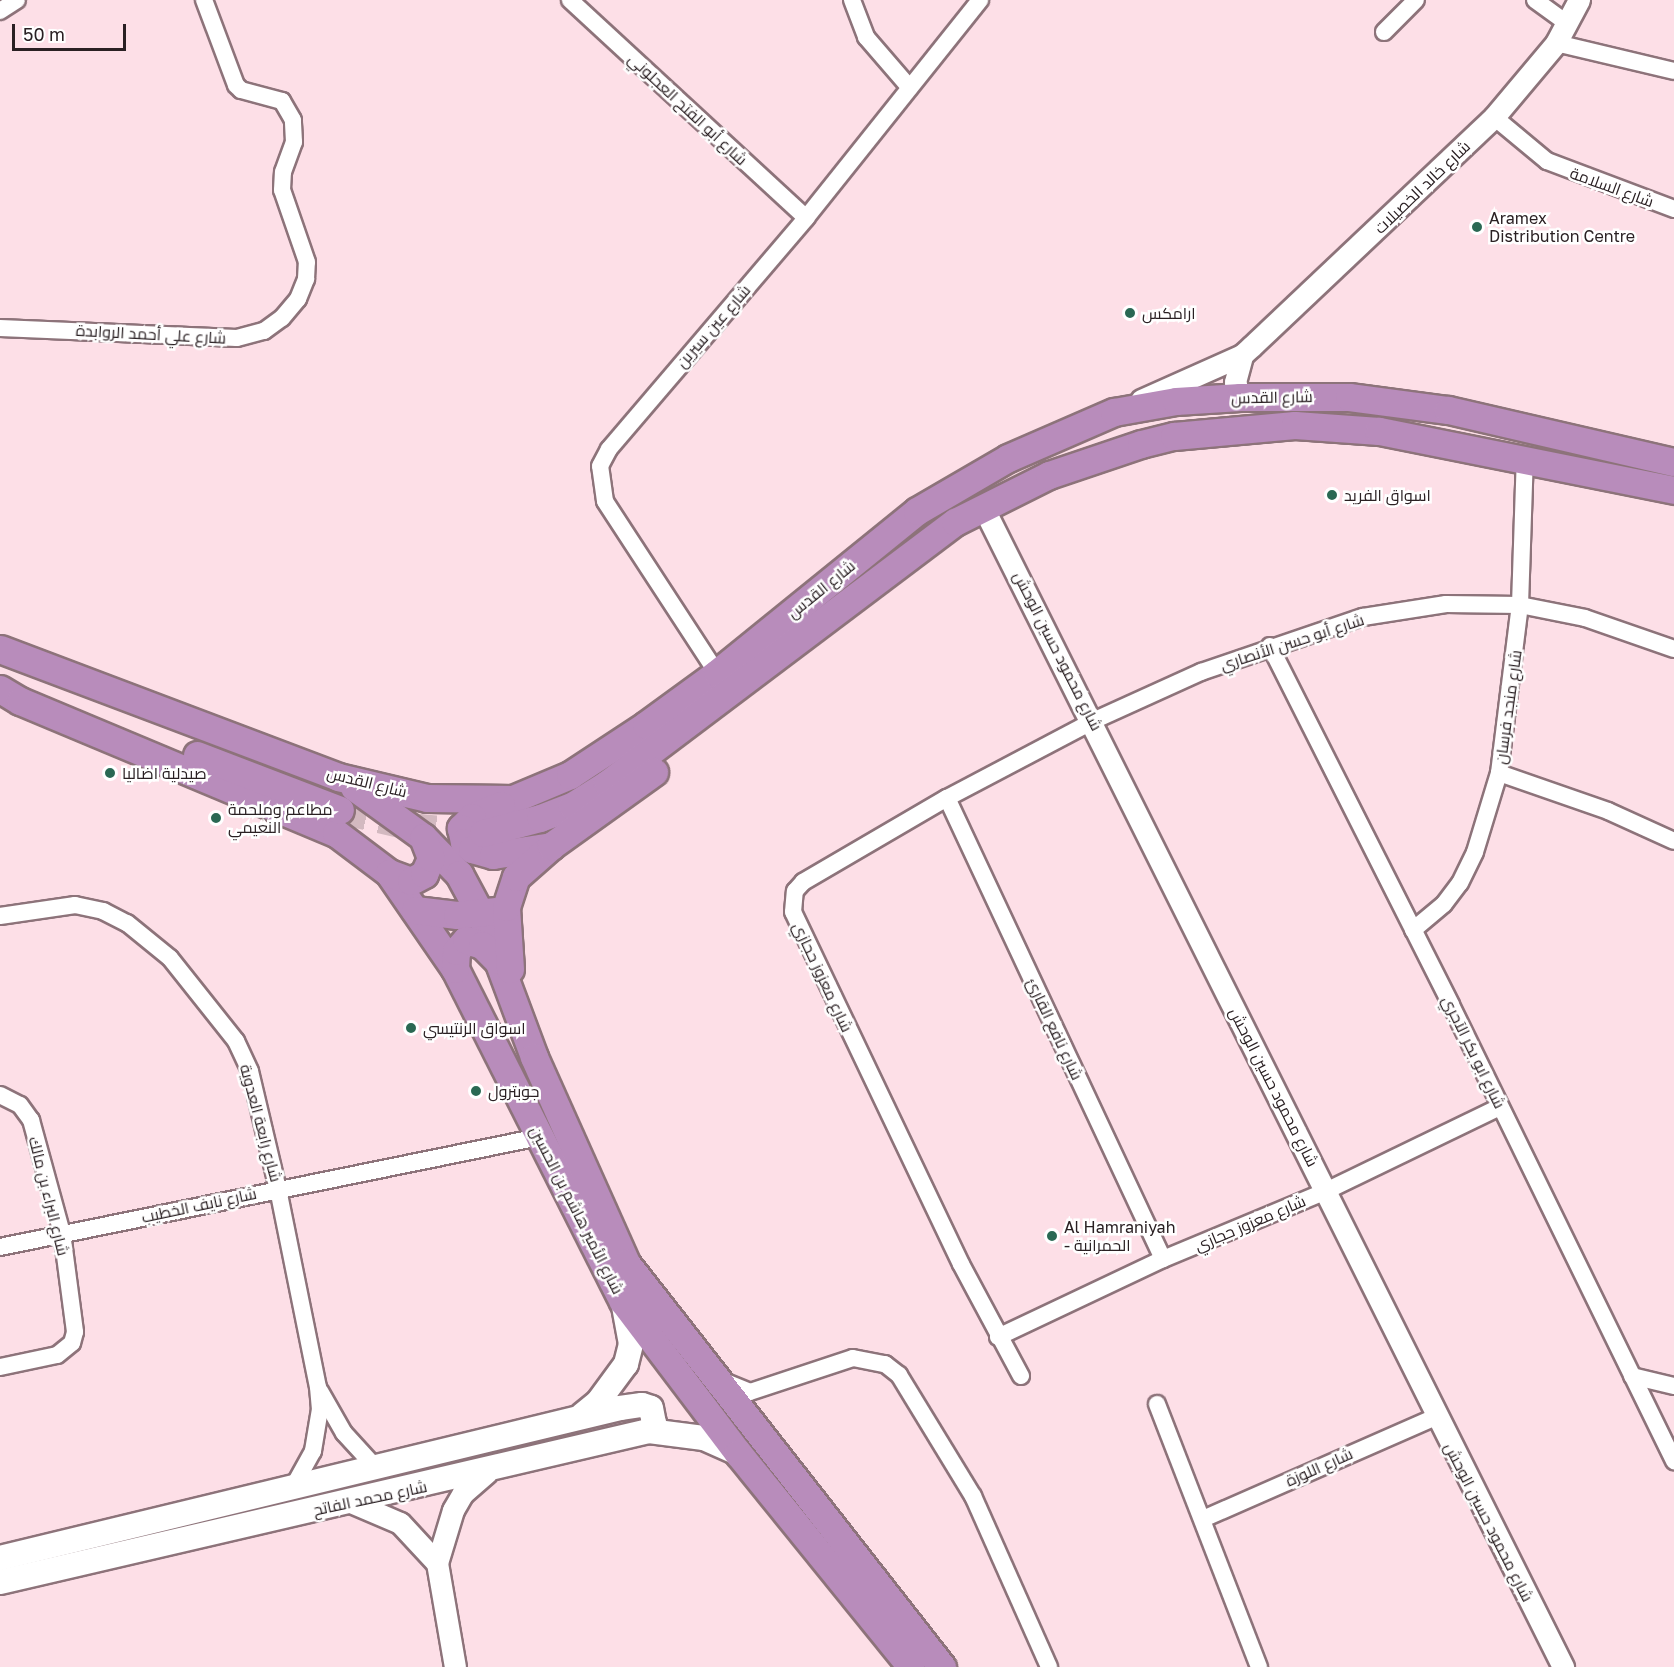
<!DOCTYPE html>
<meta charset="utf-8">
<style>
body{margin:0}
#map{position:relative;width:1674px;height:1667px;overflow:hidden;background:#fddfe7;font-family:"Golos Text",Cairo,sans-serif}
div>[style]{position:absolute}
.trunk-tunnel>*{height:27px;margin-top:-13.5px;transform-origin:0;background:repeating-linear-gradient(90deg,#d3b9c0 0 27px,transparent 0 41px)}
.roads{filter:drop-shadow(2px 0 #8d737a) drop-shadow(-2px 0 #8d737a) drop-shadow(0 2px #8d737a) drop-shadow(0 -2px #8d737a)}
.minor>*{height:16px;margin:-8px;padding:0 8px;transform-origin:8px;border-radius:8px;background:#fff}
.tertiary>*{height:21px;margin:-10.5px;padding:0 10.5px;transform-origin:10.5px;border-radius:10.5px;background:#fff}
.secondary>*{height:24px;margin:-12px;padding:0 12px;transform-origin:12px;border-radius:12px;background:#fff}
.trunk>*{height:27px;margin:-13.5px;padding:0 13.5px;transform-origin:13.5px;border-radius:13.5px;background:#b88cbb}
.dots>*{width:16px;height:16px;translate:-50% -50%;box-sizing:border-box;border:3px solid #fff;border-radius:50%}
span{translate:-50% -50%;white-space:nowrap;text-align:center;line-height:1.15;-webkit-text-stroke:5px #fff;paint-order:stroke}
.street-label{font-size:16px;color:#2a2023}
.poi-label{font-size:16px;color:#2a2023}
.left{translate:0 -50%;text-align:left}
.scale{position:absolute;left:12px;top:24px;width:114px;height:27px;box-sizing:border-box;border:3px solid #2a2023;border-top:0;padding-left:8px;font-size:18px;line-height:21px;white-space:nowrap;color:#2a2023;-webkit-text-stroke:4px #fff;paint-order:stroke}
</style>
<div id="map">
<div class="trunk-tunnel">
<i style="left:340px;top:810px;width:71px;rotate:13.1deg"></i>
<i style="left:409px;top:826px;width:74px;rotate:5.4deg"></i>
</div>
<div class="roads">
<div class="minor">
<i style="left:570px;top:0;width:321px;rotate:42.7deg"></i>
<i style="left:852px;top:0;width:40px;rotate:69deg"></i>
<i style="left:866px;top:37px;width:67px;rotate:49.2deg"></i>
<i style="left:1535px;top:0;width:41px;rotate:36deg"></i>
<i style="left:0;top:11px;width:20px;rotate:-33deg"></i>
<i style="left:1384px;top:32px;width:45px;rotate:-45deg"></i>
<i style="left:1556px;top:43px;width:121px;rotate:13.3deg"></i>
<i style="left:1494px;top:117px;width:69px;rotate:39.7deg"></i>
<i style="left:1547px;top:161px;width:136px;rotate:20.7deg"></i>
<i style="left:0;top:328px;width:237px;rotate:2.4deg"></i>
<i style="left:237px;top:338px;width:28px;rotate:-15deg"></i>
<i style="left:264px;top:331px;width:22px;rotate:-36deg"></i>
<i style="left:282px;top:318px;width:25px;rotate:-50deg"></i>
<i style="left:298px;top:299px;width:22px;rotate:-68deg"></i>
<i style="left:306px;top:279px;width:17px;rotate:-87deg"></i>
<i style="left:307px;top:262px;width:76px;rotate:-109.1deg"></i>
<i style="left:282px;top:190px;width:18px;rotate:-87deg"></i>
<i style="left:283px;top:172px;width:32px;rotate:-70deg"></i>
<i style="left:294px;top:142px;width:22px;rotate:-93deg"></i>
<i style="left:293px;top:120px;width:22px;rotate:-120deg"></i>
<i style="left:282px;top:101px;width:42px;rotate:-165deg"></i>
<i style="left:241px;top:90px;width:7px;rotate:-135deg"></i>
<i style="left:236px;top:85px;width:91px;rotate:-110.6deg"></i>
<i style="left:1270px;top:646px;width:402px;rotate:63.2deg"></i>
<i style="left:1451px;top:1005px;width:508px;rotate:63.94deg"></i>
<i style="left:717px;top:673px;width:205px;rotate:-123.1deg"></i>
<i style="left:605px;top:501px;width:35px;rotate:-98deg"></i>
<i style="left:600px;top:466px;width:19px;rotate:-62deg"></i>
<i style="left:609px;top:449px;width:304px;rotate:-49.5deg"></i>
<i style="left:806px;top:218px;width:279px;rotate:-51.4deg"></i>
<i style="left:1499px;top:773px;width:115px;rotate:19.2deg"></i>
<i style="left:1608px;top:811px;width:72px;rotate:24.4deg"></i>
<i style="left:947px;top:798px;width:509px;rotate:64.89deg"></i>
<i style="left:0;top:916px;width:76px;rotate:-8.3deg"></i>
<i style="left:75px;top:905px;width:29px;rotate:12deg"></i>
<i style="left:103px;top:911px;width:27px;rotate:27deg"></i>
<i style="left:127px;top:923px;width:55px;rotate:39.1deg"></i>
<i style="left:170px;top:958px;width:106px;rotate:51.5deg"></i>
<i style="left:236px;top:1041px;width:33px;rotate:65deg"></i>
<i style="left:250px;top:1071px;width:121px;rotate:76.7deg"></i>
<i style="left:278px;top:1189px;width:202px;rotate:78.6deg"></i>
<i style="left:318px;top:1387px;width:22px;rotate:85deg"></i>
<i style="left:320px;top:1409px;width:43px;rotate:99.5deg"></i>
<i style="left:313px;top:1451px;width:43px;rotate:118.9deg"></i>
<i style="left:1413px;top:930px;width:40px;rotate:-40deg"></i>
<i style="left:1444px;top:904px;width:26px;rotate:-53deg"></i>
<i style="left:1460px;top:883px;width:34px;rotate:-64deg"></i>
<i style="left:1475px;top:852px;width:83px;rotate:-73.1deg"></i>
<i style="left:1499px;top:773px;width:169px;rotate:-82.9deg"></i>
<i style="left:1520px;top:605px;width:147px;rotate:-88.1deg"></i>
<i style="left:0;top:1095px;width:22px;rotate:27deg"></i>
<i style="left:20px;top:1105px;width:19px;rotate:54deg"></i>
<i style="left:31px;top:1120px;width:117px;rotate:74.7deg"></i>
<i style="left:62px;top:1233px;width:100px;rotate:82.5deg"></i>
<i style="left:75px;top:1332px;width:11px;rotate:105deg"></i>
<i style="left:72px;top:1343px;width:19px;rotate:141deg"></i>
<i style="left:57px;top:1355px;width:58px;rotate:168.1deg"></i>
<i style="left:0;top:1247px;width:550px;rotate:-11.53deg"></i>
<i style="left:998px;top:1337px;width:183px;rotate:-25.3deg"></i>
<i style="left:1163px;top:1259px;width:177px;rotate:-22.6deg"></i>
<i style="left:1326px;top:1191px;width:193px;rotate:-25.8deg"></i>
<i style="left:1021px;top:1376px;width:127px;rotate:-118.2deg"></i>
<i style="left:961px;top:1264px;width:390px;rotate:-115.5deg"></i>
<i style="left:793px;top:912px;width:21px;rotate:-85deg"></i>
<i style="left:795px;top:891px;width:12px;rotate:-48deg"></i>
<i style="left:803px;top:882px;width:167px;rotate:-30.3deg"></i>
<i style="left:947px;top:798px;width:165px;rotate:-27.8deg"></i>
<i style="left:1093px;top:721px;width:119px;rotate:-24.4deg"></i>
<i style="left:1201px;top:672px;width:171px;rotate:-18.8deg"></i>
<i style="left:1363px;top:617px;width:84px;rotate:-8.9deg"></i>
<i style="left:1446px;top:604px;width:74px;rotate:0.8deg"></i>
<i style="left:1520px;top:605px;width:66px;rotate:11.3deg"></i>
<i style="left:1585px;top:618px;width:94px;rotate:19.2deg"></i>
<i style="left:1632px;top:1376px;width:43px;rotate:13.4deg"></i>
<i style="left:723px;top:1381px;width:29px;rotate:22deg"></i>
<i style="left:750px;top:1392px;width:108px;rotate:-18.3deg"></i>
<i style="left:853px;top:1358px;width:33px;rotate:11deg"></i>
<i style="left:885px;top:1364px;width:18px;rotate:38deg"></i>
<i style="left:899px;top:1375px;width:142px;rotate:58.6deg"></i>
<i style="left:973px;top:1496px;width:187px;rotate:66deg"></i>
<i style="left:320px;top:1391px;width:48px;rotate:60.3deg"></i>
<i style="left:344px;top:1433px;width:46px;rotate:47.6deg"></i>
<i style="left:1157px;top:1404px;width:282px;rotate:68.8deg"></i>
<i style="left:1203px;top:1519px;width:253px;rotate:-23.7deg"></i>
</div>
<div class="tertiary">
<i style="left:1240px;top:397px;width:16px;rotate:-108deg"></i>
<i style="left:1235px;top:382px;width:28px;rotate:-75deg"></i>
<i style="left:1141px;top:400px;width:111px;rotate:-24deg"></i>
<i style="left:1242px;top:355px;width:13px;rotate:-42deg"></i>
<i style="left:1252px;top:346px;width:333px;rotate:-43.4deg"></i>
<i style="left:1494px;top:117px;width:97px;rotate:-50deg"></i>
<i style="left:1556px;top:43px;width:49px;rotate:-61.9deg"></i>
<i style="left:983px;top:507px;width:1297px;rotate:63.43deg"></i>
<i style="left:351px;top:1502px;width:53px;rotate:23.2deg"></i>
<i style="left:400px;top:1523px;width:54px;rotate:47.2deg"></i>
<i style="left:455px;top:1667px;width:106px;rotate:-99.8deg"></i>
<i style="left:437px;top:1563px;width:55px;rotate:-73.2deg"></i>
<i style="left:453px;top:1510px;width:20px;rotate:-60deg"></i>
<i style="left:463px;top:1493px;width:32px;rotate:-41deg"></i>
</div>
<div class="secondary">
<i style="left:582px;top:1415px;width:21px;rotate:-39deg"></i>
<i style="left:598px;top:1402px;width:47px;rotate:-53.6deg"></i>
<i style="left:626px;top:1364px;width:21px;rotate:-76deg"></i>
<i style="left:631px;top:1344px;width:44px;rotate:-100.5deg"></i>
<i style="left:0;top:1558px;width:638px;rotate:-13.6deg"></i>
<i style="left:620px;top:1408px;width:22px;rotate:-8deg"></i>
<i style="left:642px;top:1405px;width:9px;rotate:18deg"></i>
<i style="left:651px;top:1408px;width:15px;rotate:79deg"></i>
<i style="left:654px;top:1423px;width:9px;rotate:122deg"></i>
<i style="left:0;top:1582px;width:666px;rotate:-13.1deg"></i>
<i style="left:649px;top:1431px;width:55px;rotate:7.3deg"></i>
<i style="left:704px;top:1438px;width:37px;rotate:24deg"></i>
</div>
<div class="trunk">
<i style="left:0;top:649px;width:361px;rotate:20.7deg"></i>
<i style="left:338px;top:777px;width:91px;rotate:13.3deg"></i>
<i style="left:427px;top:798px;width:86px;rotate:0.7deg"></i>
<i style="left:513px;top:799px;width:62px;rotate:-22.8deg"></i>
<i style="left:570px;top:775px;width:91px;rotate:-33.3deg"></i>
<i style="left:646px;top:725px;width:88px;rotate:-36.2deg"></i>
<i style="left:717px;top:673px;width:257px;rotate:-39deg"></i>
<i style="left:917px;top:511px;width:105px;rotate:-30.2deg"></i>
<i style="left:1008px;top:458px;width:116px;rotate:-23.5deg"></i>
<i style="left:1114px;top:412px;width:63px;rotate:-10.1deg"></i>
<i style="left:1176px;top:401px;width:64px;rotate:-3.6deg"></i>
<i style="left:1240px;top:397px;width:109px"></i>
<i style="left:1349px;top:397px;width:100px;rotate:7.5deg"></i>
<i style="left:1448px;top:410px;width:232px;rotate:13deg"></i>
<i style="left:0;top:689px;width:23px;rotate:31deg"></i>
<i style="left:20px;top:701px;width:342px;rotate:22.7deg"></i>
<i style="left:336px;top:833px;width:66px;rotate:37deg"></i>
<i style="left:389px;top:873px;width:116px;rotate:55.5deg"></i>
<i style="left:455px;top:969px;width:372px;rotate:63.2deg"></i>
<i style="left:623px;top:1301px;width:191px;rotate:52.9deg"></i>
<i style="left:738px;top:1453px;width:275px;rotate:51deg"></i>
<i style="left:197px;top:755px;width:153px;rotate:21deg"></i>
<i style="left:354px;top:787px;width:85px;rotate:35.9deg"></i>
<i style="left:423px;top:837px;width:52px;rotate:45.8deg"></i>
<i style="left:459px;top:874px;width:47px;rotate:61.8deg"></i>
<i style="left:481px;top:915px;width:152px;rotate:69.5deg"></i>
<i style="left:534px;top:1057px;width:226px;rotate:65.9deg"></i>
<i style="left:626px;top:1263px;width:513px;rotate:51.97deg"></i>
<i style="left:501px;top:805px;width:31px;rotate:158deg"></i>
<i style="left:472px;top:817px;width:16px;rotate:135deg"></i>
<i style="left:461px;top:828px;width:14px;rotate:78deg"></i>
<i style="left:464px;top:842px;width:11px;rotate:41deg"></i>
<i style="left:472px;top:849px;width:22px;rotate:16deg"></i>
<i style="left:493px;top:855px;width:59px;rotate:-8.8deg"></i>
<i style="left:483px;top:833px;width:59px;rotate:-14.7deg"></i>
<i style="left:540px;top:818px;width:34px;rotate:-21deg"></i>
<i style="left:572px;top:806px;width:41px;rotate:-32.2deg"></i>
<i style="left:607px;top:784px;width:436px;rotate:-37deg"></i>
<i style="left:955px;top:522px;width:105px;rotate:-26.6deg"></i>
<i style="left:1049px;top:475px;width:97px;rotate:-18.6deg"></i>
<i style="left:1141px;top:444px;width:34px;rotate:-14deg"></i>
<i style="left:1174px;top:436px;width:121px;rotate:-5.2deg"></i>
<i style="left:1295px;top:425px;width:84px;rotate:4.1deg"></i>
<i style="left:1379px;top:431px;width:301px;rotate:11.3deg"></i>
<i style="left:389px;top:873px;width:23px;rotate:20deg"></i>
<i style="left:411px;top:881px;width:15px;rotate:-28deg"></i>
<i style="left:424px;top:874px;width:17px;rotate:-66deg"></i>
<i style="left:431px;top:858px;width:22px;rotate:-111deg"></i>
<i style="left:415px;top:910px;width:42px;rotate:6.8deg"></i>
<i style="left:457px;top:915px;width:37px;rotate:-6deg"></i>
<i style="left:455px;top:969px;width:18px;rotate:-87deg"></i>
<i style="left:456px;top:951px;width:15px;rotate:-48deg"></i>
<i style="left:466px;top:940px;width:17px;rotate:17deg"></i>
<i style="left:482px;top:945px;width:21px;rotate:45deg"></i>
<i style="left:510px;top:969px;width:62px;rotate:-93.7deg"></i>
<i style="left:506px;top:907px;width:32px;rotate:-72deg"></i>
<i style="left:516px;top:877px;width:47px;rotate:-41.5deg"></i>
<i style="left:551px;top:846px;width:127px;rotate:-35.7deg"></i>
</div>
</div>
<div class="dots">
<i style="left:1477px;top:227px;background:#2a6853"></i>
<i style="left:1130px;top:313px;background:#2a6853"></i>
<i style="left:1332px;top:495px;background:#2a6853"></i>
<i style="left:110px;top:773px;background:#2a6853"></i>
<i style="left:216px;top:818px;background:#2a6853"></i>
<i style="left:411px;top:1028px;background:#2a6853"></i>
<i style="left:476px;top:1091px;background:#2a6853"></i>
<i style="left:1052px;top:1236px;background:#2a6853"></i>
</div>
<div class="street-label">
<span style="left:688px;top:109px;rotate:43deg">شارع أبو الفتح العجلوني</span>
<span style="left:1422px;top:187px;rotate:-44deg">شارع خالد الخصيلات</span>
<span style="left:1612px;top:187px;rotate:20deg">شارع السلامة</span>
<span style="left:713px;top:326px;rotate:-49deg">شارع عين سيرين</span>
<span style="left:151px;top:334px;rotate:3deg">شارع علي أحمد الروابدة</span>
<span style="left:1272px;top:397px;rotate:-1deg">شارع القدس</span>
<span style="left:821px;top:589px;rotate:-39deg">شارع القدس</span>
<span style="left:1292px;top:642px;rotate:-18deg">شارع أبو حسن الأنصاري</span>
<span style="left:1058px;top:651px;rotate:63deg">شارع محمود حسين الوحش</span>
<span style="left:1508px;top:707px;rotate:-82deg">شارع منجد فرسان</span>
<span style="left:367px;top:782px;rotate:14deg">شارع القدس</span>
<span style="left:823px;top:977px;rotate:65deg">شارع معزوز حجازي</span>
<span style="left:1055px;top:1029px;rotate:65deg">شارع نافع القارئ</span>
<span style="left:1474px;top:1052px;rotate:64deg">شارع ابو بكر الآجري</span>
<span style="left:1274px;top:1087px;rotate:63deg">شارع محمود حسين الوحش</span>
<span style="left:261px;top:1123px;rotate:75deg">شارع رابعة العدوية</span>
<span style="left:49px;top:1196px;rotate:76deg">شارع البراء بن مالك</span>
<span style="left:199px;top:1205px;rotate:-12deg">شارع نايف الخطيب</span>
<span style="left:577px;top:1210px;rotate:63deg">شارع الأمير هاشم بن الحسين</span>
<span style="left:1250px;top:1223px;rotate:-23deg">شارع معزوز حجازي</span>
<span style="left:1319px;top:1467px;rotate:-24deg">شارع اللوزة</span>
<span style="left:370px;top:1498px;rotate:-12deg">شارع محمد الفاتح</span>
<span style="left:1489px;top:1522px;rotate:63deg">شارع محمود حسين الوحش</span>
</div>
<div class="poi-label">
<span class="left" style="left:1489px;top:227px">Aramex<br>Distribution Centre</span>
<span class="left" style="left:1142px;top:313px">ارامكس</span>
<span class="left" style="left:1344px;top:495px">اسواق الفريد</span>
<span class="left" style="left:122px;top:773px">صيدلية اضاليا</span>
<span class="left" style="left:228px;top:818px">مطاعم وملحمة<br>النعيمي</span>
<span class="left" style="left:423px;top:1028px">اسواق الرنتيسي</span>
<span class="left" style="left:488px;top:1091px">جوبترول</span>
<span class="left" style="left:1064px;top:1236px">Al Hamraniyah<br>- الحمرانية</span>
</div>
<div class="scale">50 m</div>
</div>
